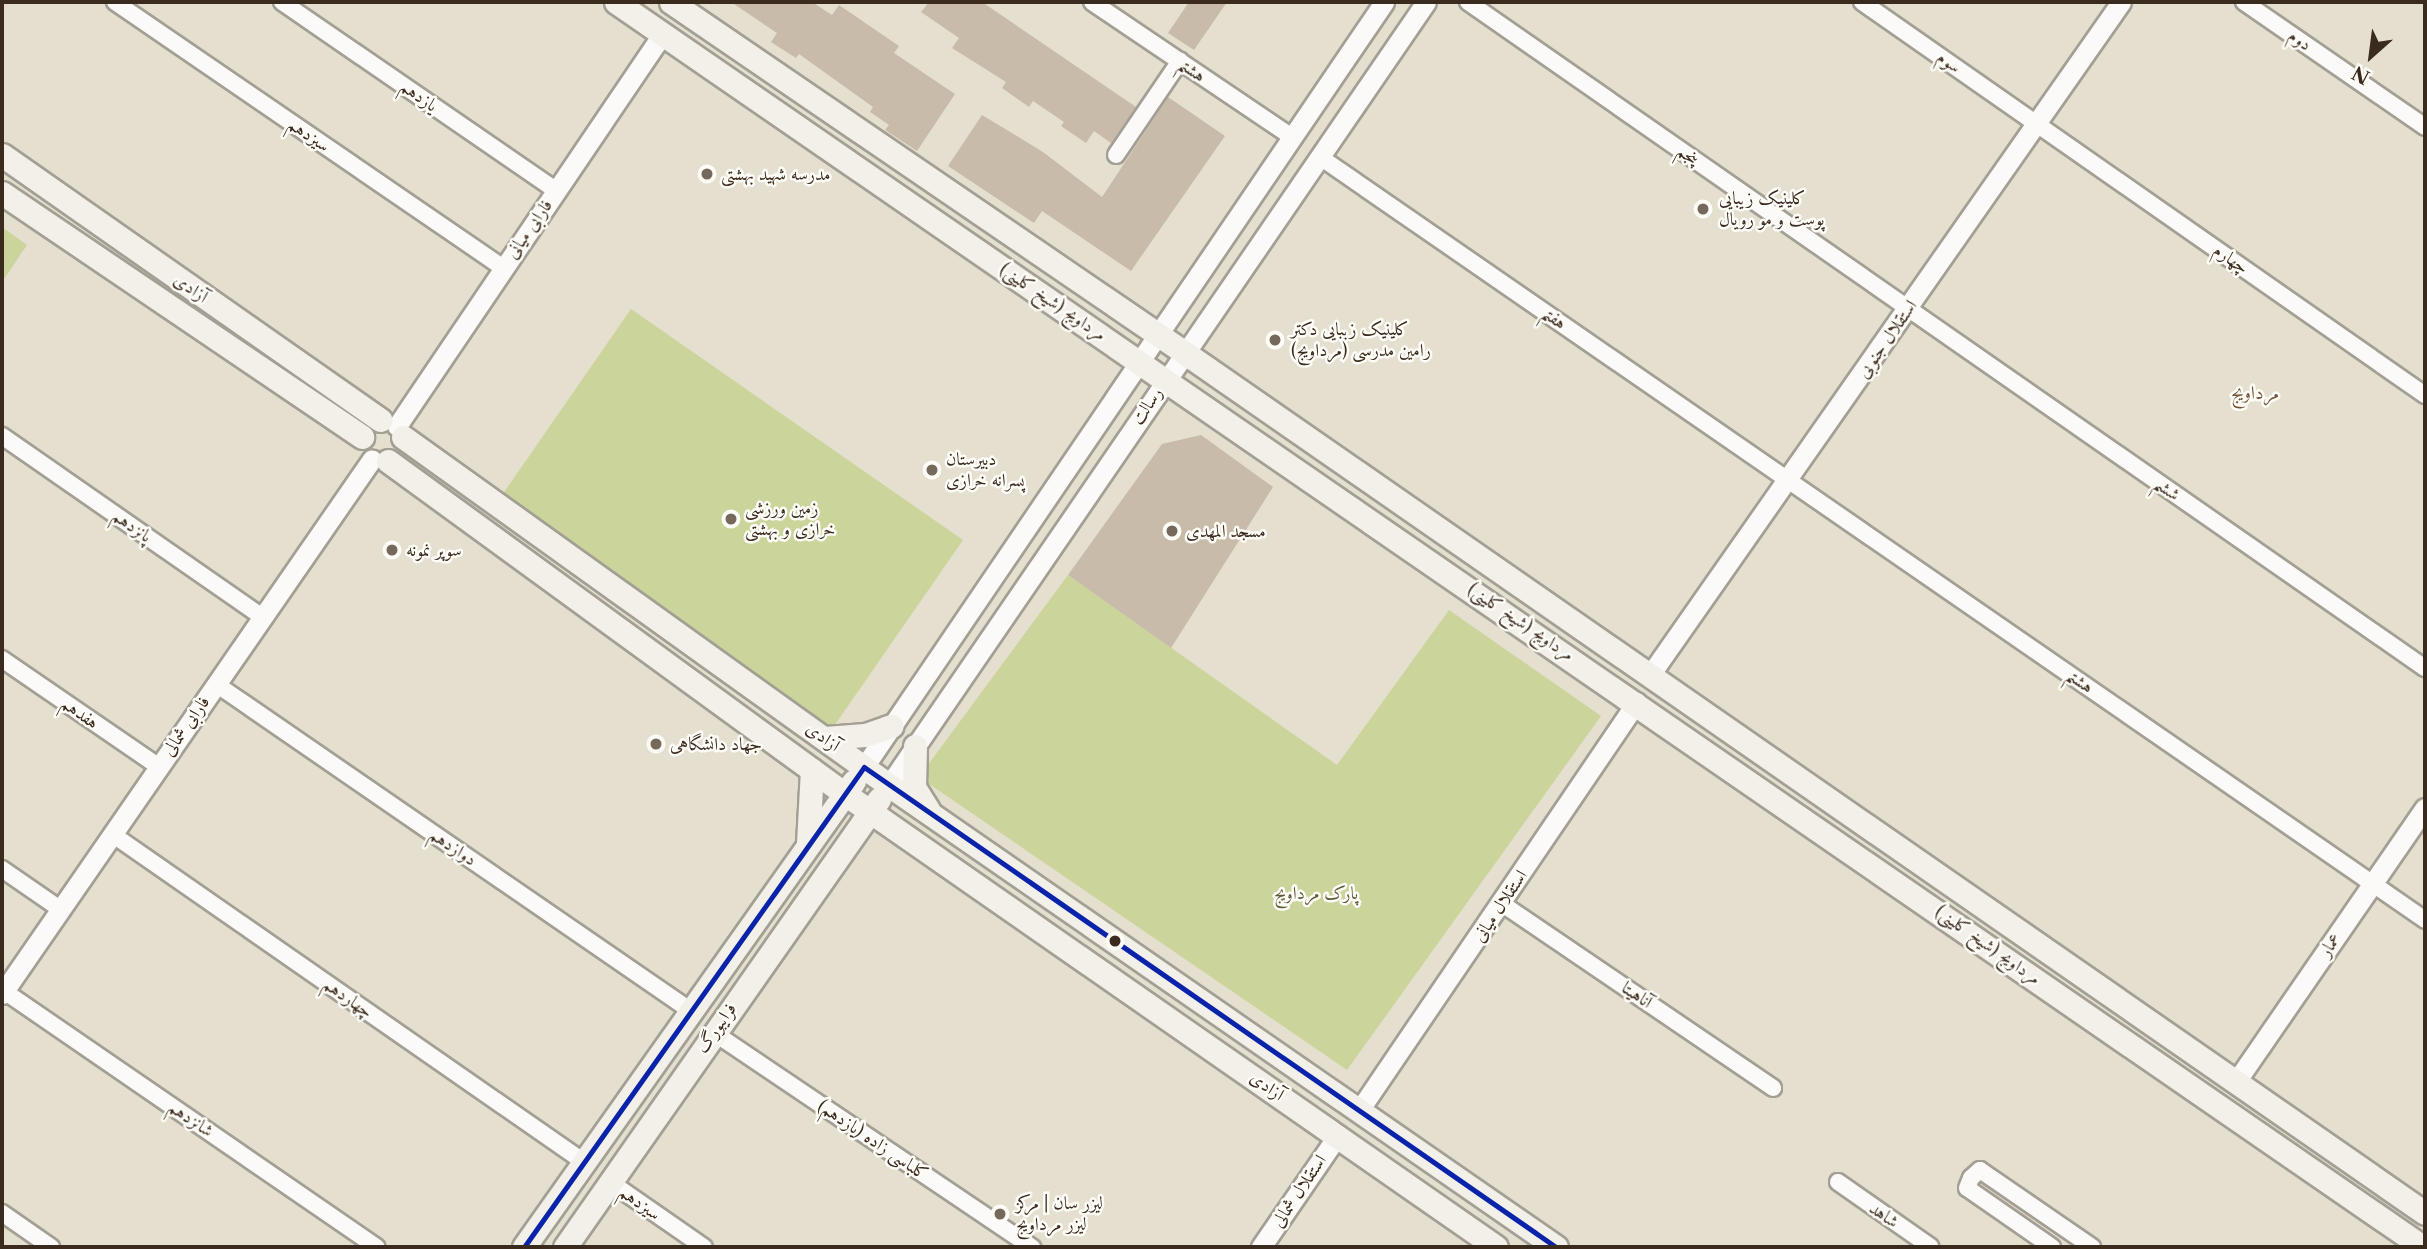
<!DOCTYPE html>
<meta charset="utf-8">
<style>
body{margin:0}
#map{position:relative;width:2427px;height:1249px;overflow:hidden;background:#e5dfcf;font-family:"Libre Caslon Text",Amiri,serif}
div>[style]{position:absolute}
.green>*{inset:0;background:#cbd49a}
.building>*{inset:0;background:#c8bbaa}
.roads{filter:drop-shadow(2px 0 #a49f94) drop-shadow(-2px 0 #a49f94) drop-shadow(0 2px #a49f94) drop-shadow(0 -2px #a49f94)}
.minor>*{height:16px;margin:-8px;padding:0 8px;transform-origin:8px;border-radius:8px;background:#fbfaf8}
.tertiary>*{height:19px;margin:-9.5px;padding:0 9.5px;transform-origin:9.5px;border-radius:9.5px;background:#fbfaf8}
.secondary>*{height:23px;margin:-11.5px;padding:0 11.5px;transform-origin:11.5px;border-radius:11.5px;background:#f3f0e9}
.bus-1>*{height:5px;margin:-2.5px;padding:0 2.5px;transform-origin:2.5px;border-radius:2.5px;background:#0924aa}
.dots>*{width:19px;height:19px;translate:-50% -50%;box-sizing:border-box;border:4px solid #fdfcf7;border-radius:50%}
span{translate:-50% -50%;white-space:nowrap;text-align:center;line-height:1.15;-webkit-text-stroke:5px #fdfcf7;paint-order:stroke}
.street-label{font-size:18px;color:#3b2a1e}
.poi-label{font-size:18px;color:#3b2a1e}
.left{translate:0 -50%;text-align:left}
.park-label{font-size:18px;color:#605a36}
.neighbourhood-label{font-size:19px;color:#715338}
.frame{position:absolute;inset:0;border:4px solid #3b2a1e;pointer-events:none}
.north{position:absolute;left:2336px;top:21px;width:70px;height:70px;-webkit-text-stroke:5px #fdfcf7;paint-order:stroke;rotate:208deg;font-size:19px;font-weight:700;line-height:28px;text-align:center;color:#3b2a1e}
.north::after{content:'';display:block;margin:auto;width:24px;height:32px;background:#3b2a1e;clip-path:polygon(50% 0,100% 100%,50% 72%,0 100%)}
</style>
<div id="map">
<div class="green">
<i style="clip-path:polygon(2px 227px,27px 245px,2px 282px)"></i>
<i style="clip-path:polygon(631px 309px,963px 540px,832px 729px,500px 498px)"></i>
<i style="clip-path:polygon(1068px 575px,1337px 765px,1449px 610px,1601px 716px,1347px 1070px,919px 777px)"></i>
</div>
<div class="building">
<i style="clip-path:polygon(731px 2px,812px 2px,832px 15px,839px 5px,899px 46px,894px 53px,955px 94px,917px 151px,885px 130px,889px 125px,870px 112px,873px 107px,799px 54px,796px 58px,771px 42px,777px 33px)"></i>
<i style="clip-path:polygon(929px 2px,982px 2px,1136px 107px,1111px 143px,1094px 131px,1086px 143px,1061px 126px,1064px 122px,1033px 101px,1029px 107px,1002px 88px,1006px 82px,952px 48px,959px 38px,921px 12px)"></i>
<i style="clip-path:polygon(1189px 2px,1227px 2px,1194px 50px,1168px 33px)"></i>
<i style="clip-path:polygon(1168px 97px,1225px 136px,1131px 271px,1042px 211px,1034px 223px,948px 166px,982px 115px,1043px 152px,1102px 197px)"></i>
<i style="clip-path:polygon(1201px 435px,1273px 487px,1171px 648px,1068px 575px,1162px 444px)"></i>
</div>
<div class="roads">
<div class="minor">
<i style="left:115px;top:2px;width:470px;rotate:34.4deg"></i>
<i style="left:282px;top:2px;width:332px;rotate:34.5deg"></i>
<i style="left:1092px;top:2px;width:241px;rotate:34deg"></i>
<i style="left:1468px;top:2px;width:1166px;rotate:34.84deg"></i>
<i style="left:1862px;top:2px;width:687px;rotate:34.92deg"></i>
<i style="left:2244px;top:2px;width:220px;rotate:34.6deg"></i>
<i style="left:1116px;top:155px;width:114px;rotate:-55.8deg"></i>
<i style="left:1320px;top:157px;width:1343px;rotate:34.62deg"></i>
<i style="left:2px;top:436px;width:317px;rotate:34.8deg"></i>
<i style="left:2px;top:659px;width:191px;rotate:34.5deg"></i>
<i style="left:216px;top:684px;width:577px;rotate:34.54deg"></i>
<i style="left:112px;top:834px;width:575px;rotate:34.8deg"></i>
<i style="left:2px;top:869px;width:70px;rotate:34.6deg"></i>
<i style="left:1501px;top:903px;width:329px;rotate:34.2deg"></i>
<i style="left:4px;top:991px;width:452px;rotate:34.5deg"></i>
<i style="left:713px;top:1032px;width:385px;rotate:34deg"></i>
<i style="left:610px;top:1182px;width:114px;rotate:34.7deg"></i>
<i style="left:1838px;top:1182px;width:113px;rotate:35deg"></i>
<i style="left:2px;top:1213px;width:60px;rotate:34.8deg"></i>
<i style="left:2052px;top:1247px;width:103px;rotate:-145.2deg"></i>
<i style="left:1967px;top:1188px;width:11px;rotate:-68deg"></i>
<i style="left:1971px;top:1178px;width:12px;rotate:-42deg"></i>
<i style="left:1980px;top:1170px;width:136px;rotate:34.5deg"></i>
</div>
<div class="tertiary">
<i style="left:397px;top:426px;width:473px;rotate:-55.9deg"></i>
<i style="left:1650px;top:675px;width:821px;rotate:-55.01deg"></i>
<i style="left:864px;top:767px;width:925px;rotate:-55.79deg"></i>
<i style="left:889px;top:785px;width:949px;rotate:-55.56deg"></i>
<i style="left:2px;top:994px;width:650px;rotate:-55.33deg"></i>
<i style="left:2235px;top:1083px;width:334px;rotate:-55.4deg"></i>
<i style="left:1360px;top:1109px;width:492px;rotate:-55.8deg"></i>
<i style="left:1261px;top:1247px;width:136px;rotate:-55.5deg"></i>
</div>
<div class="secondary">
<i style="left:616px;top:2px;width:2194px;rotate:34.57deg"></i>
<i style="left:671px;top:2px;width:626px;rotate:34.32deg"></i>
<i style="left:1188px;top:355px;width:1505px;rotate:34.75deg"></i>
<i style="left:2px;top:155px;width:462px;rotate:35deg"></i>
<i style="left:2px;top:193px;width:435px;rotate:34.1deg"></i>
<i style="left:403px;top:437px;width:599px;rotate:35.63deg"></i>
<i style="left:890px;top:786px;width:810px;rotate:34.69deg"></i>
<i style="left:388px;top:461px;width:565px;rotate:36.08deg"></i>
<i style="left:845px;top:794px;width:793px;rotate:34.83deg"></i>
<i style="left:825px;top:738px;width:40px;rotate:-4.3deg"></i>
<i style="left:865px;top:735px;width:28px;rotate:-19deg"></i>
<i style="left:915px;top:746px;width:41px;rotate:91.4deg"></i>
<i style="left:914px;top:787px;width:26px;rotate:58deg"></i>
<i style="left:808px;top:843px;width:73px;rotate:-86.9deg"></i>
<i style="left:524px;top:1247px;width:571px;rotate:-54.7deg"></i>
<i style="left:565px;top:1247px;width:547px;rotate:-54.97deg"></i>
</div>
</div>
<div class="bus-1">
<i style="left:524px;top:1247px;width:588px;rotate:-54.69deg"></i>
<i style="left:864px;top:767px;width:842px;rotate:34.75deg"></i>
</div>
<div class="dots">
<i style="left:707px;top:174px;background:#76695c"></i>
<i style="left:1703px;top:209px;background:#76695c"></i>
<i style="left:1275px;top:340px;background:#76695c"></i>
<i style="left:932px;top:470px;background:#76695c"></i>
<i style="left:731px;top:519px;background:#76695c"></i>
<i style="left:1172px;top:531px;background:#76695c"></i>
<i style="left:392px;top:550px;background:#76695c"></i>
<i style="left:656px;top:744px;background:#76695c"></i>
<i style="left:1115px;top:941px;background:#3b2a1e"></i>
<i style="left:1000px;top:1214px;background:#76695c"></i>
</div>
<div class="street-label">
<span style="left:2300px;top:40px;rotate:35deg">دوم</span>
<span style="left:1949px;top:62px;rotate:35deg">سوم</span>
<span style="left:1192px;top:70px;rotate:34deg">هشتم</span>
<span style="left:419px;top:96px;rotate:35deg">یازدهم</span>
<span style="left:309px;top:135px;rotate:34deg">سیزدهم</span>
<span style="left:1688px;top:155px;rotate:35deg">پنجم</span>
<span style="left:529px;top:229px;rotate:-55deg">فارابی میانی</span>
<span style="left:2231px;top:259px;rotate:35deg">چهارم</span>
<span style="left:191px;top:288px;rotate:35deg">آزادی</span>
<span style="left:1053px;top:302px;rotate:34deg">مرداویج (شیخ کلینی)</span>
<span style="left:1554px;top:318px;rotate:35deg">هفتم</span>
<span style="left:1887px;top:339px;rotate:-55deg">استقلال جنوبی</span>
<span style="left:1147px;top:406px;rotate:-56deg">رسالت</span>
<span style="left:2167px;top:489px;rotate:35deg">ششم</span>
<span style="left:132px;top:526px;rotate:35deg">پانزدهم</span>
<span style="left:1521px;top:622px;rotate:34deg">مرداویج (شیخ کلینی)</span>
<span style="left:2080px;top:681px;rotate:35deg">هشتم</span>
<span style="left:80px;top:713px;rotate:35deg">هفدهم</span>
<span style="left:186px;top:726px;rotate:-55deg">فارابی شمالی</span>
<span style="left:823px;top:737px;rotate:36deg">آزادی</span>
<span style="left:453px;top:847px;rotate:34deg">دوازدهم</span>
<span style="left:1500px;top:906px;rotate:-56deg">استقلال میانی</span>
<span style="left:1988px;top:945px;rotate:35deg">مرداویج (شیخ کلینی)</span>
<span style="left:2330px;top:945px;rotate:-55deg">عمار</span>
<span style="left:1637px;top:995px;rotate:34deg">آناهیتا</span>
<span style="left:348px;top:998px;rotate:35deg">چهاردهم</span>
<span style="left:716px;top:1028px;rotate:-55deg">فرایبورگ</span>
<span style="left:1267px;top:1086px;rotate:35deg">آزادی</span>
<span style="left:191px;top:1119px;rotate:34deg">شانزدهم</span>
<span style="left:873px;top:1140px;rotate:34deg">کلباسی زاده (یازدهم)</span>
<span style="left:1299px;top:1191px;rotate:-56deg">استقلال شمالی</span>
<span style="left:640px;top:1203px;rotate:35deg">سیزدهم</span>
<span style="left:1884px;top:1215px;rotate:35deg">شاهد</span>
</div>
<div class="poi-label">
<span class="left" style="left:721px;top:174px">مدرسه شهید بهشتی</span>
<span class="left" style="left:1719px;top:209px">کلینیک زیبایی<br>پوست و مو رویال</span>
<span class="left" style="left:1291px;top:340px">کلینیک زیبایی دکتر<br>رامین مدرسی (مرداویج)</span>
<span class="left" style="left:946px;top:470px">دبیرستان<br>پسرانه خرازی</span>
<span class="left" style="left:745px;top:519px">زمین ورزشی<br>خرازی و بهشتی</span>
<span class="left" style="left:1186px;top:531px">مسجد المهدی</span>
<span class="left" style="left:406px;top:550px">سوپر نمونه</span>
<span class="left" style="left:670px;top:744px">جهاد دانشگاهی</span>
<span class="left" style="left:1016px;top:1214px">لیزر سان | مرکز<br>لیزر مرداویج</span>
</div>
<div class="park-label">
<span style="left:1316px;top:893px">پارک مرداویج</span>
</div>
<div class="neighbourhood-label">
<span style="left:2255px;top:393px">مرداویج</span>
</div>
<div class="frame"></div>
<div class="north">N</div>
</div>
